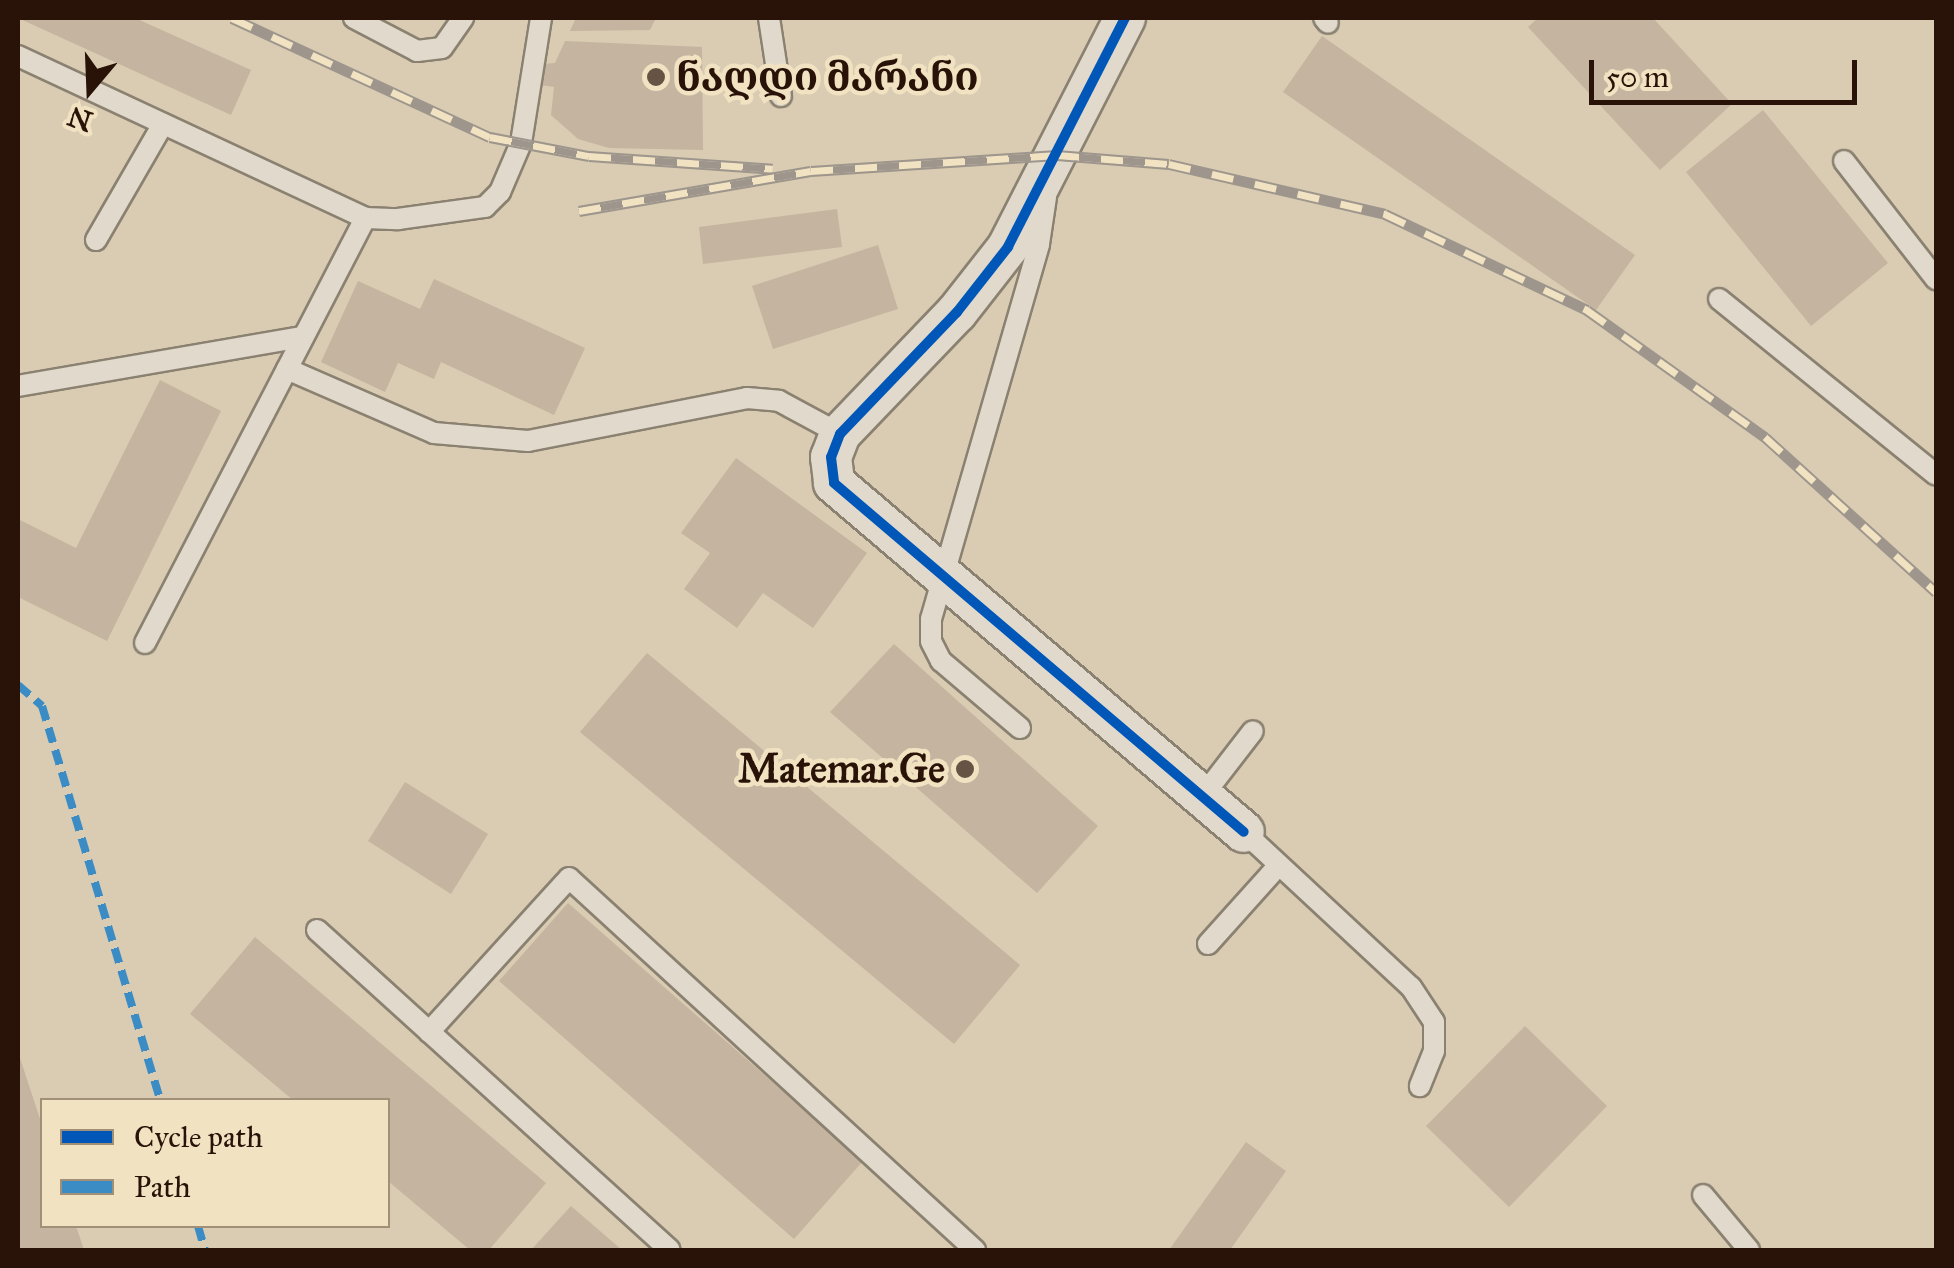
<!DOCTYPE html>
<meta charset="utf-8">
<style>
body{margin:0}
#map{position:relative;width:1954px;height:1268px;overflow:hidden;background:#d9ccb2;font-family:"IM FELL Great Primer","Noto Serif Georgian",serif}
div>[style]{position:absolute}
.building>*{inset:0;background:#c5b4a0}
.roads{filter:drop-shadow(2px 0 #8b8171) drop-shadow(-2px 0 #8b8171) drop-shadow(0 2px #8b8171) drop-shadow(0 -2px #8b8171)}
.lane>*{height:20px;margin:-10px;padding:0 10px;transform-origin:10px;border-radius:10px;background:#e1dacc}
.street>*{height:40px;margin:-20px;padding:0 20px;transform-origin:20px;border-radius:20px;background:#e1dacc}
.rail>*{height:11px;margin-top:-5.5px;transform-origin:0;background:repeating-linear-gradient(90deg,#f1e2c2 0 22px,#9e968c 0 44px);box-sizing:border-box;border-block:2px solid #9e968c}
.quiet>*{height:8px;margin-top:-4px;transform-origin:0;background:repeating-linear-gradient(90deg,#3b8bc5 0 15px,transparent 0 23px)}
.cycleway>*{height:10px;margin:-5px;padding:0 5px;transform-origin:5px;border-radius:5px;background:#0057b8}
.dots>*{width:28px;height:28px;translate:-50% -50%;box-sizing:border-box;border:5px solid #f1e2c2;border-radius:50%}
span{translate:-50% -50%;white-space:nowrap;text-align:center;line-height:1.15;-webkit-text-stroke:9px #f1e2c2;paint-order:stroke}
.poi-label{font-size:40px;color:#291207;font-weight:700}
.left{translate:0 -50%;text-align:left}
.right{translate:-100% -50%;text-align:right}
.frame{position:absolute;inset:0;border:20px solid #291207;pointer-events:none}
.legend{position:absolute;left:40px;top:1098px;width:350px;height:130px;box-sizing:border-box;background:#f1e2c2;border:2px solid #a18f77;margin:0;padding:12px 18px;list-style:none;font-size:30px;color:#291207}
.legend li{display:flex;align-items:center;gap:20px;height:50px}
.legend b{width:50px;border:2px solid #a18f77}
.north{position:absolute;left:40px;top:40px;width:100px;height:100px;-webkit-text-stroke:8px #f1e2c2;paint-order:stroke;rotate:199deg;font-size:28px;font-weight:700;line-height:40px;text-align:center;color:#291207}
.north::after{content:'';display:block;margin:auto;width:35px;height:45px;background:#291207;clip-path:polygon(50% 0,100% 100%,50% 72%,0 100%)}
.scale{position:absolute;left:1589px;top:60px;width:268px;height:45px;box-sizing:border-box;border:5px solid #291207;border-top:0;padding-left:12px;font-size:30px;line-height:35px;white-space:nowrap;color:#291207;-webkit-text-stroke:8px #f1e2c2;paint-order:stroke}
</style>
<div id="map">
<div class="building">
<i style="clip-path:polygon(18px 18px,135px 18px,251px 70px,231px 115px)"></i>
<i style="clip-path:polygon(576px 18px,656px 18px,650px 30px,570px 31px)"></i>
<i style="clip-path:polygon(1538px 18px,1653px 18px,1732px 104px,1660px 170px,1528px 27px)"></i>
<i style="clip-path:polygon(1322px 36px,1635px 255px,1596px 310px,1283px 92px)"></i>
<i style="clip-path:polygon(565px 41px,702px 47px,703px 150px,609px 148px,578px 139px,551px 115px,554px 87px,541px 85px,543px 64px,555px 63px)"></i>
<i style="clip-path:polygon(1763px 110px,1888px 263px,1811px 326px,1686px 172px)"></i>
<i style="clip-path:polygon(837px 209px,842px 247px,703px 264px,699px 227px)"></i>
<i style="clip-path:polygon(878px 245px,898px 309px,773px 349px,752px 286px)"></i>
<i style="clip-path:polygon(434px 279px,585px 348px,554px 415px,441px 362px,434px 379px,398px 363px,385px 392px,321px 362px,358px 281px,420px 309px)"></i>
<i style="clip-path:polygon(160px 380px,221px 411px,107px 641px,18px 597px,18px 519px,76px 548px)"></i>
<i style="clip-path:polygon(736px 458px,867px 553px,813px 628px,763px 593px,737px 628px,684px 589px,710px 553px,681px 533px)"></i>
<i style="clip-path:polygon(894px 644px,1098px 826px,1037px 893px,830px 712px)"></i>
<i style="clip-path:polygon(647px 653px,1020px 965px,954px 1044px,580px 732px)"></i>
<i style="clip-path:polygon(405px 782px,488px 834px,451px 894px,368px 841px)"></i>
<i style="clip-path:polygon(568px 903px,863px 1161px,794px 1239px,499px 981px)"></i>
<i style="clip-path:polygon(255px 937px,546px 1183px,489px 1250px,470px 1250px,388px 1181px,388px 1100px,293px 1100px,190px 1014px)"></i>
<i style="clip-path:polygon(1525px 1026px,1607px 1106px,1509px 1207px,1426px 1126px)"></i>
<i style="clip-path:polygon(18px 1052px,42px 1125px,42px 1226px,76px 1226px,84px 1250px,18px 1250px)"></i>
<i style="clip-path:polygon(1246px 1142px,1286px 1171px,1230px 1250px,1169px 1250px)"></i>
<i style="clip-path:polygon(571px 1206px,622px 1250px,531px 1250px)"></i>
</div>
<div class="roads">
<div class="lane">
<i style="left:354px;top:18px;width:71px;rotate:27.6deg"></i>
<i style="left:417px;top:51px;width:25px;rotate:-7deg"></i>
<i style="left:442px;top:48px;width:37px;rotate:-55deg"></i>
<i style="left:769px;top:18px;width:79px;rotate:81.3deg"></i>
<i style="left:1324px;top:18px;width:6px;rotate:51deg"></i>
<i style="left:18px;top:56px;width:383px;rotate:25deg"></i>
<i style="left:365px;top:218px;width:33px;rotate:2deg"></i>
<i style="left:398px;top:219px;width:88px;rotate:-7.9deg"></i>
<i style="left:485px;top:207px;width:21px;rotate:-45deg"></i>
<i style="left:500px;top:192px;width:53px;rotate:-66.8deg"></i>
<i style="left:521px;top:143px;width:127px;rotate:-80.9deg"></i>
<i style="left:1844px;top:161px;width:150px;rotate:52.1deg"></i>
<i style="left:96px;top:240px;width:134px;rotate:-60deg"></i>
<i style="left:1719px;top:299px;width:279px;rotate:39deg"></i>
<i style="left:287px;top:369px;width:160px;rotate:23.5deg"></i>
<i style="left:434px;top:433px;width:94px;rotate:4.9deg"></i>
<i style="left:528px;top:441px;width:223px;rotate:-11.1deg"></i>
<i style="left:747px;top:398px;width:32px;rotate:5deg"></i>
<i style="left:779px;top:401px;width:69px;rotate:28.4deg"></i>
<i style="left:18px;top:386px;width:289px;rotate:-9.8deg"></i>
<i style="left:145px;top:643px;width:479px;rotate:-62.6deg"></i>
<i style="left:1020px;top:728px;width:104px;rotate:-139.7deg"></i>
<i style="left:941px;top:661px;width:22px;rotate:-117deg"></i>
<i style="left:931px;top:641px;width:22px;rotate:-90deg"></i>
<i style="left:931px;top:619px;width:390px;rotate:-73.9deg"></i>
<i style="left:1039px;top:244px;width:48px;rotate:-81.5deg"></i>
<i style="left:1202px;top:797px;width:83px;rotate:-52.3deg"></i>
<i style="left:1244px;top:832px;width:228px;rotate:42.9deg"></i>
<i style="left:1411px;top:987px;width:42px;rotate:56.7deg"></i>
<i style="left:1434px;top:1022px;width:29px;rotate:90deg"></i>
<i style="left:1434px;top:1051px;width:38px;rotate:112deg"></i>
<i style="left:317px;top:930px;width:476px;rotate:42.2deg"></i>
<i style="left:1208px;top:944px;width:106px;rotate:-48.1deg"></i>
<i style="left:429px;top:1032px;width:208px;rotate:-47.7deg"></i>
<i style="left:569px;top:878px;width:551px;rotate:42.5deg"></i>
<i style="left:1703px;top:1195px;width:72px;rotate:50.1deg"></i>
</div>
<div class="street">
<i style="left:1125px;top:18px;width:257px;rotate:117.1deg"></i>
<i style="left:1008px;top:247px;width:83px;rotate:128.1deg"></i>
<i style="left:957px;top:312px;width:169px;rotate:133.8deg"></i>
<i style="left:840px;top:434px;width:25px;rotate:111deg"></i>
<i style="left:831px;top:457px;width:26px;rotate:83deg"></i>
<i style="left:834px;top:483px;width:538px;rotate:40.41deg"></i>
</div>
</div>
<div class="rail">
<i style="left:232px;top:18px;width:284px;rotate:24.8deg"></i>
<i style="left:490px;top:137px;width:101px;rotate:10.9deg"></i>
<i style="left:589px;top:156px;width:184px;rotate:4deg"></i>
<i style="left:579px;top:211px;width:235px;rotate:-9.8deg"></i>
<i style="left:811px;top:171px;width:247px;rotate:-3.7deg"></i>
<i style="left:1057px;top:155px;width:112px;rotate:4.6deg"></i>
<i style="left:1169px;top:164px;width:222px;rotate:13deg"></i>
<i style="left:1385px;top:214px;width:224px;rotate:25.4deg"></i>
<i style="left:1587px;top:310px;width:219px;rotate:35.5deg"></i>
<i style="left:1765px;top:437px;width:231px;rotate:42.2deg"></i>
</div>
<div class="quiet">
<i style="left:18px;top:685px;width:32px;rotate:41deg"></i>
<i style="left:42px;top:706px;width:411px;rotate:73.3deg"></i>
<i style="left:198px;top:1226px;width:25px;rotate:74deg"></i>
</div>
<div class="cycleway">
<i style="left:1125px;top:18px;width:257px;rotate:117.1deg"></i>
<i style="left:1008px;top:247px;width:83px;rotate:128.1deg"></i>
<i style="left:957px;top:312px;width:169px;rotate:133.8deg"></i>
<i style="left:840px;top:434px;width:25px;rotate:111deg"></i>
<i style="left:831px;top:457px;width:26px;rotate:83deg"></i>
<i style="left:834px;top:483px;width:538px;rotate:40.41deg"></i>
</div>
<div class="dots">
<i style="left:656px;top:77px;background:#675343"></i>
<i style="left:965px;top:769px;background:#675343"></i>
</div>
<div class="poi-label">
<span class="left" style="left:676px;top:77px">ნაღდი მარანი</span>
<span class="right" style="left:945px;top:769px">Matemar.Ge</span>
</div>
<div class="frame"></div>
<ul class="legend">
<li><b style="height:12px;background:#0057b8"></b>Cycle path</li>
<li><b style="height:12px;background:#3b8bc5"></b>Path</li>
</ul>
<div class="north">N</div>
<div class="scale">50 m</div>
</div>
